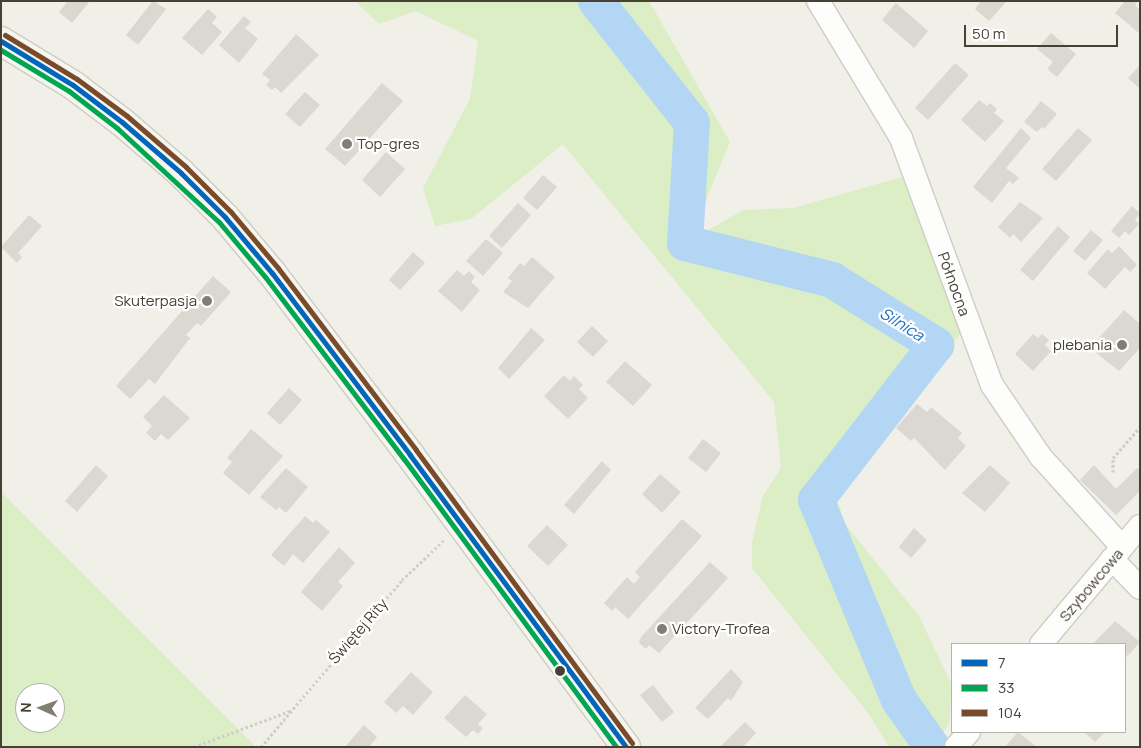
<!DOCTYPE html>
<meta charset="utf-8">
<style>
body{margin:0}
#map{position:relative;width:1141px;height:748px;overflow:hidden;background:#f0efe8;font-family:Manrope,sans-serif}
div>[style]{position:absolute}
.green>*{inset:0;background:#dbeec5}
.river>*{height:36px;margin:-18px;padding:0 18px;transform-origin:18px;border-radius:18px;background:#b3d6f4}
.building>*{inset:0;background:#dad8d1}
.path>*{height:3px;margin-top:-1.5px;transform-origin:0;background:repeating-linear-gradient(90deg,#d1cec9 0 2.5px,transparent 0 5px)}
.roads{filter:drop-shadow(1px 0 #ceccc6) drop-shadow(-1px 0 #ceccc6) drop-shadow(0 1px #ceccc6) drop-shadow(0 -1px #ceccc6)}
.street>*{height:22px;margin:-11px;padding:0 11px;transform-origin:11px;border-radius:11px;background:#fdfdfc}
.secondary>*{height:28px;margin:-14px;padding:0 14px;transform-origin:14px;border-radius:14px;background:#f6f5ee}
.bus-1>*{height:5px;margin:-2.5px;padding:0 2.5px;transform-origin:2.5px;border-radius:2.5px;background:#0065bd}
.bus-2>*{height:5px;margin:-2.5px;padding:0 2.5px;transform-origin:2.5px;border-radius:2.5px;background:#00a651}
.bus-3>*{height:5px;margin:-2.5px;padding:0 2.5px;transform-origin:2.5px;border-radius:2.5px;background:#7a4b2a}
.dots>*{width:14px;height:14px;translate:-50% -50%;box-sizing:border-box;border:2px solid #fff;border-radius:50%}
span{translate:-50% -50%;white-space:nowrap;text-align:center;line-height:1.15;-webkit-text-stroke:4.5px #fff;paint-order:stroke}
.poi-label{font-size:15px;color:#474133}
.left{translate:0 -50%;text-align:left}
.right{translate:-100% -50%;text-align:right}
.street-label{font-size:15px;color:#474133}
.water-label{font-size:16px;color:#2072c0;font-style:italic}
.frame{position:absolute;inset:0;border:2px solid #474133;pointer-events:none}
.legend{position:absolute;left:951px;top:643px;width:175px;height:90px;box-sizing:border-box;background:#fff;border:1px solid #b5b3ad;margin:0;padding:6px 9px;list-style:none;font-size:15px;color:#474133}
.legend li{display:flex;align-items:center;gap:10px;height:25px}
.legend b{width:25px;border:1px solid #b5b3ad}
.north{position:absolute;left:15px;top:683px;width:50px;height:50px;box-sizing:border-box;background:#fff;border:1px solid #b5b3ad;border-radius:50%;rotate:272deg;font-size:14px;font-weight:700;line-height:20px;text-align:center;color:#474133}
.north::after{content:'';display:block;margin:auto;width:18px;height:22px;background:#827e72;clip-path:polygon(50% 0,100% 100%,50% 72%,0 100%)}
.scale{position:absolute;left:964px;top:25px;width:154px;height:22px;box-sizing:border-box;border:2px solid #474133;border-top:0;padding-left:6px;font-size:15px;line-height:18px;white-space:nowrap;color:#474133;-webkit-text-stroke:4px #fff;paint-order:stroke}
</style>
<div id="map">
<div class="green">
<i style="clip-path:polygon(355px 1px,649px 1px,730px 142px,697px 222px,705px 232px,743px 210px,793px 208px,902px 177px,961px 333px,843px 481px,836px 498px,846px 525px,919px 616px,952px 685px,949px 725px,929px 747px,889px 747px,869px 714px,752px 568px,752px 542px,763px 496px,781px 468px,774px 402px,563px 144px,471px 219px,435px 226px,423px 188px,470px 99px,478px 41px,416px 11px,379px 24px)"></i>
<i style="clip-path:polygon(evenodd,1px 492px,256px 747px,1px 747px,1px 492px,25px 693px,55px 693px,55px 723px,25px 723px,25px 693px)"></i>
</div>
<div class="river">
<i style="left:596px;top:1px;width:155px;rotate:51.8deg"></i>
<i style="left:692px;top:123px;width:120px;rotate:93.3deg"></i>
<i style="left:685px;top:243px;width:152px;rotate:14.1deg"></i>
<i style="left:832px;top:280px;width:123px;rotate:32deg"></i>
<i style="left:936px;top:345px;width:196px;rotate:127.7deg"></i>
<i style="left:816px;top:500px;width:217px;rotate:67.5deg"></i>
<i style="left:899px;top:700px;width:57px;rotate:54.9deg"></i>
</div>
<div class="building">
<i style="clip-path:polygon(68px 1px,90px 1px,72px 23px,59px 12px)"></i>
<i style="clip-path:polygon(153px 1px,166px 9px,138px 45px,126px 35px)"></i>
<i style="clip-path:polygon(981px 1px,1007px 1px,989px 21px,975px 9px)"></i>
<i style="clip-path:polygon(1125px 1px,1138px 1px,1135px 5px,1140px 10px,1140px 34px,1115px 13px)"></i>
<i style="clip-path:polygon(896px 3px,928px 31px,914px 48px,882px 20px)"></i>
<i style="clip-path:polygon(208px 9px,217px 17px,212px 23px,222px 32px,202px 55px,182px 38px)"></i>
<i style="clip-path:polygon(244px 16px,251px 22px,245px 28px,258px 39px,239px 63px,219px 45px)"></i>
<i style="clip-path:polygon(1051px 33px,1076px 54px,1057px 77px,1047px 69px,1053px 62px,1037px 49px)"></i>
<i style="clip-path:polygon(296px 34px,319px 55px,281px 93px,275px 87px,272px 90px,266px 85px,270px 80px,262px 74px)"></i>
<i style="clip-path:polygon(955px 63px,969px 75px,928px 120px,915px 108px)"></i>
<i style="clip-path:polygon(1140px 65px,1140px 89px,1128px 78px)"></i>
<i style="clip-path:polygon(382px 83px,403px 101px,345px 166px,325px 149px)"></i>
<i style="clip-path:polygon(305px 92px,320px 105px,300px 127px,285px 114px)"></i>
<i style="clip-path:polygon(979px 100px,987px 106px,990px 103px,997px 109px,994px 113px,1004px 121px,985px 142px,961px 120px)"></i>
<i style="clip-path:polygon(1041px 101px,1057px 114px,1044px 129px,1042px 127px,1037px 132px,1024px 122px)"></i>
<i style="clip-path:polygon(1021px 128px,1031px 138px,1006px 168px,1019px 178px,1013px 184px,1009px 181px,992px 203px,973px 187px)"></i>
<i style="clip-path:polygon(1078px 128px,1092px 140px,1056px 181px,1042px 169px)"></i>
<i style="clip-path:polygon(386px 152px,405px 169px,380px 197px,362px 180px)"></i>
<i style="clip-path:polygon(543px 175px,557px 187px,537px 210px,523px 198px)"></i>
<i style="clip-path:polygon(1020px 202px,1043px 218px,1021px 242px,1013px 234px,1010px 238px,998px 227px)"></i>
<i style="clip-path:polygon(518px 203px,531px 215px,502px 248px,489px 236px)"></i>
<i style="clip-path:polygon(1132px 206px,1140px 213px,1135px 220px,1139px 224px,1129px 235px,1125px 231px,1119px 238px,1111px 231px)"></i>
<i style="clip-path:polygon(29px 215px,42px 226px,18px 253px,22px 257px,17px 263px,1px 247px)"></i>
<i style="clip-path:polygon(1058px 226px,1070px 237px,1033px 281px,1020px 270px)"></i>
<i style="clip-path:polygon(1091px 230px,1103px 240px,1085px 261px,1073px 251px)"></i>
<i style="clip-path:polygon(486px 239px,503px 253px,483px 276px,466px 261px)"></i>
<i style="clip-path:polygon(1119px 246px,1137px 265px,1130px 272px,1125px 267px,1105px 289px,1087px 273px,1108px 249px,1112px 253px)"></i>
<i style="clip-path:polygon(413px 252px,425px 263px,400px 290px,389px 280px)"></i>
<i style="clip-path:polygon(532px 257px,555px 277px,528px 308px,503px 292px,512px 281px,508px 278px,520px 263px,524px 266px)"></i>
<i style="clip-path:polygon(457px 270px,464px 276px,469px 271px,475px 277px,471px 282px,480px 290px,462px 312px,438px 291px)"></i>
<i style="clip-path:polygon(213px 276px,231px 292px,201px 326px,197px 323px,186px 335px,190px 338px,155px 384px,149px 379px,130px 399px,116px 386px)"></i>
<i style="clip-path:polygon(1124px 310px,1140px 324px,1140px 348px,1119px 371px,1090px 348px)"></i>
<i style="clip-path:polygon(592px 326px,608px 341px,593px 357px,577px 342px)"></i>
<i style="clip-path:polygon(531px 328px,545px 340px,509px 379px,498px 368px)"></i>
<i style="clip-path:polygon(1033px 334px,1038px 338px,1042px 334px,1049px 340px,1045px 345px,1051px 351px,1033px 371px,1015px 354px)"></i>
<i style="clip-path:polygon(625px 361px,652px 385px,633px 406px,606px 382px)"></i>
<i style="clip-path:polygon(564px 375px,570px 381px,574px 376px,583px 385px,579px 389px,588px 398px,568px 419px,544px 396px)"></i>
<i style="clip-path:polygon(289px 388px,302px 400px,280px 425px,267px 413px)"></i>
<i style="clip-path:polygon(164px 395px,190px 418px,168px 440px,161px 434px,155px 441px,146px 433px,152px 426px,143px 417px)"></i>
<i style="clip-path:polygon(917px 404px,927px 412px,931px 407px,962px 433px,958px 438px,966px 446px,945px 470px,914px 438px,911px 441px,896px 428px)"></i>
<i style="clip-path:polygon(251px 429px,283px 456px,249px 495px,223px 473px,232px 462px,227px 458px)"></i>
<i style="clip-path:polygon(703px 439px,721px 453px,706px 472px,688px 458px)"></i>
<i style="clip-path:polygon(602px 461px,611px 470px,574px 514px,564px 505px)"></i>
<i style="clip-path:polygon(96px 465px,108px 476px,77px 512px,65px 501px)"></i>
<i style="clip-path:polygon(990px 465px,1010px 483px,985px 512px,962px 493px)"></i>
<i style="clip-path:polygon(1094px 465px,1116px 489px,1137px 468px,1140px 470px,1140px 491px,1116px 515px,1080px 480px)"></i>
<i style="clip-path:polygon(286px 468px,308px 487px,286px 513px,279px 507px,276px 510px,260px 497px)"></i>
<i style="clip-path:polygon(660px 474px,681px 492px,662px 513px,642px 494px)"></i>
<i style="clip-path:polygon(305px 516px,313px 523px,316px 520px,330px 532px,303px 563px,293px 554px,284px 566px,271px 555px)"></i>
<i style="clip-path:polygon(682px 519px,702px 536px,628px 619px,615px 607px,612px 611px,604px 603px,627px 577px,634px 584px,640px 577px,635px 572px)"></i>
<i style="clip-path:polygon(547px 525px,568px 545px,548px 566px,527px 546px)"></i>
<i style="clip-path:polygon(914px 528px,927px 540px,911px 558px,899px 547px)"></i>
<i style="clip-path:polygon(339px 547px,355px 563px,338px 582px,343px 586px,322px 611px,301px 592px)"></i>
<i style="clip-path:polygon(710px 562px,728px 578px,659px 653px,649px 645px,646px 649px,639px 643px,641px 637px)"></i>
<i style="clip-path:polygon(1115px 621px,1140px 642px,1127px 657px,1125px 644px,1093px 644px)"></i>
<i style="clip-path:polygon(731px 669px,743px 682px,731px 701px,728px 698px,708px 719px,695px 708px)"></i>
<i style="clip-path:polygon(411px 672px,433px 692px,413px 715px,403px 706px,396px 713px,384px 702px)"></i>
<i style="clip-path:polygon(653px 685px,674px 712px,662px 722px,640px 695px)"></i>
<i style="clip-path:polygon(465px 695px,487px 714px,478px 724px,483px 728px,478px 734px,473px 730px,466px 737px,444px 718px)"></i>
<i style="clip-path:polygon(745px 722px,756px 733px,743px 747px,720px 747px)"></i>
<i style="clip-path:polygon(364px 725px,377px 737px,369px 747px,345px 747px)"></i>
<i style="clip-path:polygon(1018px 732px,1037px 747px,1005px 747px)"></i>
<i style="clip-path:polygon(1084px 732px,1105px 732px,1095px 742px)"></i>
</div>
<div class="path">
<i style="left:1113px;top:472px;width:14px;rotate:-90deg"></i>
<i style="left:1113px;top:458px;width:41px;rotate:-48.9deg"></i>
<i style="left:194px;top:747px;width:103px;rotate:-20.6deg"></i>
<i style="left:261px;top:747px;width:219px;rotate:-49.8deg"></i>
<i style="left:402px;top:580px;width:59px;rotate:-43.6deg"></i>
</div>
<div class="roads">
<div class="street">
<i style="left:818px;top:1px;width:160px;rotate:58.8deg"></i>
<i style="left:901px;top:138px;width:263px;rotate:69.8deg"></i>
<i style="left:992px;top:385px;width:87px;rotate:55.8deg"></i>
<i style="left:1041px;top:457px;width:121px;rotate:48deg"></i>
<i style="left:1112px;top:559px;width:40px;rotate:46deg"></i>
<i style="left:1041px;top:644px;width:154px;rotate:-50deg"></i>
<i style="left:956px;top:747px;width:20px;rotate:-49deg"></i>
</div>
<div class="secondary">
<i style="left:1px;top:41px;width:84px;rotate:31.4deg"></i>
<i style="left:73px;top:85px;width:61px;rotate:37.1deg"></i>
<i style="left:122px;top:122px;width:78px;rotate:40.8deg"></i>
<i style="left:181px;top:173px;width:62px;rotate:45deg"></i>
<i style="left:225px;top:217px;width:73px;rotate:50deg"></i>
<i style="left:272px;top:273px;width:228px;rotate:52.8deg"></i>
<i style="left:410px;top:455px;width:363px;rotate:53.5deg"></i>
</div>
</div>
<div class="bus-1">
<i style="left:1px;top:41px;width:84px;rotate:31.4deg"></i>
<i style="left:73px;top:85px;width:61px;rotate:37.1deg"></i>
<i style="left:122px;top:122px;width:78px;rotate:40.8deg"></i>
<i style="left:181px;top:173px;width:62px;rotate:45deg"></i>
<i style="left:225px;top:217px;width:73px;rotate:50deg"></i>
<i style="left:272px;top:273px;width:228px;rotate:52.8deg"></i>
<i style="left:410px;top:455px;width:363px;rotate:53.5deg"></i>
</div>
<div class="bus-2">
<i style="left:1px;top:50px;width:79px;rotate:31.1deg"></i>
<i style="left:69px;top:91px;width:61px;rotate:37.6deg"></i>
<i style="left:117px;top:128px;width:139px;rotate:42.7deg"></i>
<i style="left:219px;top:222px;width:73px;rotate:50deg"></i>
<i style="left:266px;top:278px;width:228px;rotate:52.7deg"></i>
<i style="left:404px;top:459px;width:358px;rotate:53.6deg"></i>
</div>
<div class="bus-3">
<i style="left:5px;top:35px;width:84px;rotate:31.4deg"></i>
<i style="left:77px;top:79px;width:62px;rotate:36.5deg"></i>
<i style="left:127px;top:116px;width:78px;rotate:40.8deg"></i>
<i style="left:186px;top:167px;width:64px;rotate:45deg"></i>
<i style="left:231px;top:212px;width:73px;rotate:50deg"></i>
<i style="left:278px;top:268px;width:228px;rotate:52.8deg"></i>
<i style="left:416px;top:450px;width:364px;rotate:53.6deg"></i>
</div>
<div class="dots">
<i style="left:347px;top:144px;background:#827e72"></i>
<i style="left:207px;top:301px;background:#827e72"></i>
<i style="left:1122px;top:345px;background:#827e72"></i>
<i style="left:662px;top:629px;background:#827e72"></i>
<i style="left:560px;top:671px;background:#474133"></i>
</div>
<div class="poi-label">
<span class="left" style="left:357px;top:144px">Top-gres</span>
<span class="right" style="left:197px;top:301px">Skuterpasja</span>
<span class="right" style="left:1112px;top:345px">plebania</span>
<span class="left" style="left:672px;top:629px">Victory-Trofea</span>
</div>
<div class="street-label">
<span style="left:954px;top:284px;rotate:70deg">Północna</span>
<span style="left:1091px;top:585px;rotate:-50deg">Szybowcowa</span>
<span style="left:358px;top:631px;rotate:-49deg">Świętej Rity</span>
</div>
<div class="water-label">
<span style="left:902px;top:324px;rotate:32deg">Silnica</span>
</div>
<div class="frame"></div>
<ul class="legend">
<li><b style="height:6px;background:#0065bd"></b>7</li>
<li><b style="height:6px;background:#00a651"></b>33</li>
<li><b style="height:6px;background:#7a4b2a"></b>104</li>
</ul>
<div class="north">N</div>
<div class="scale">50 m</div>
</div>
